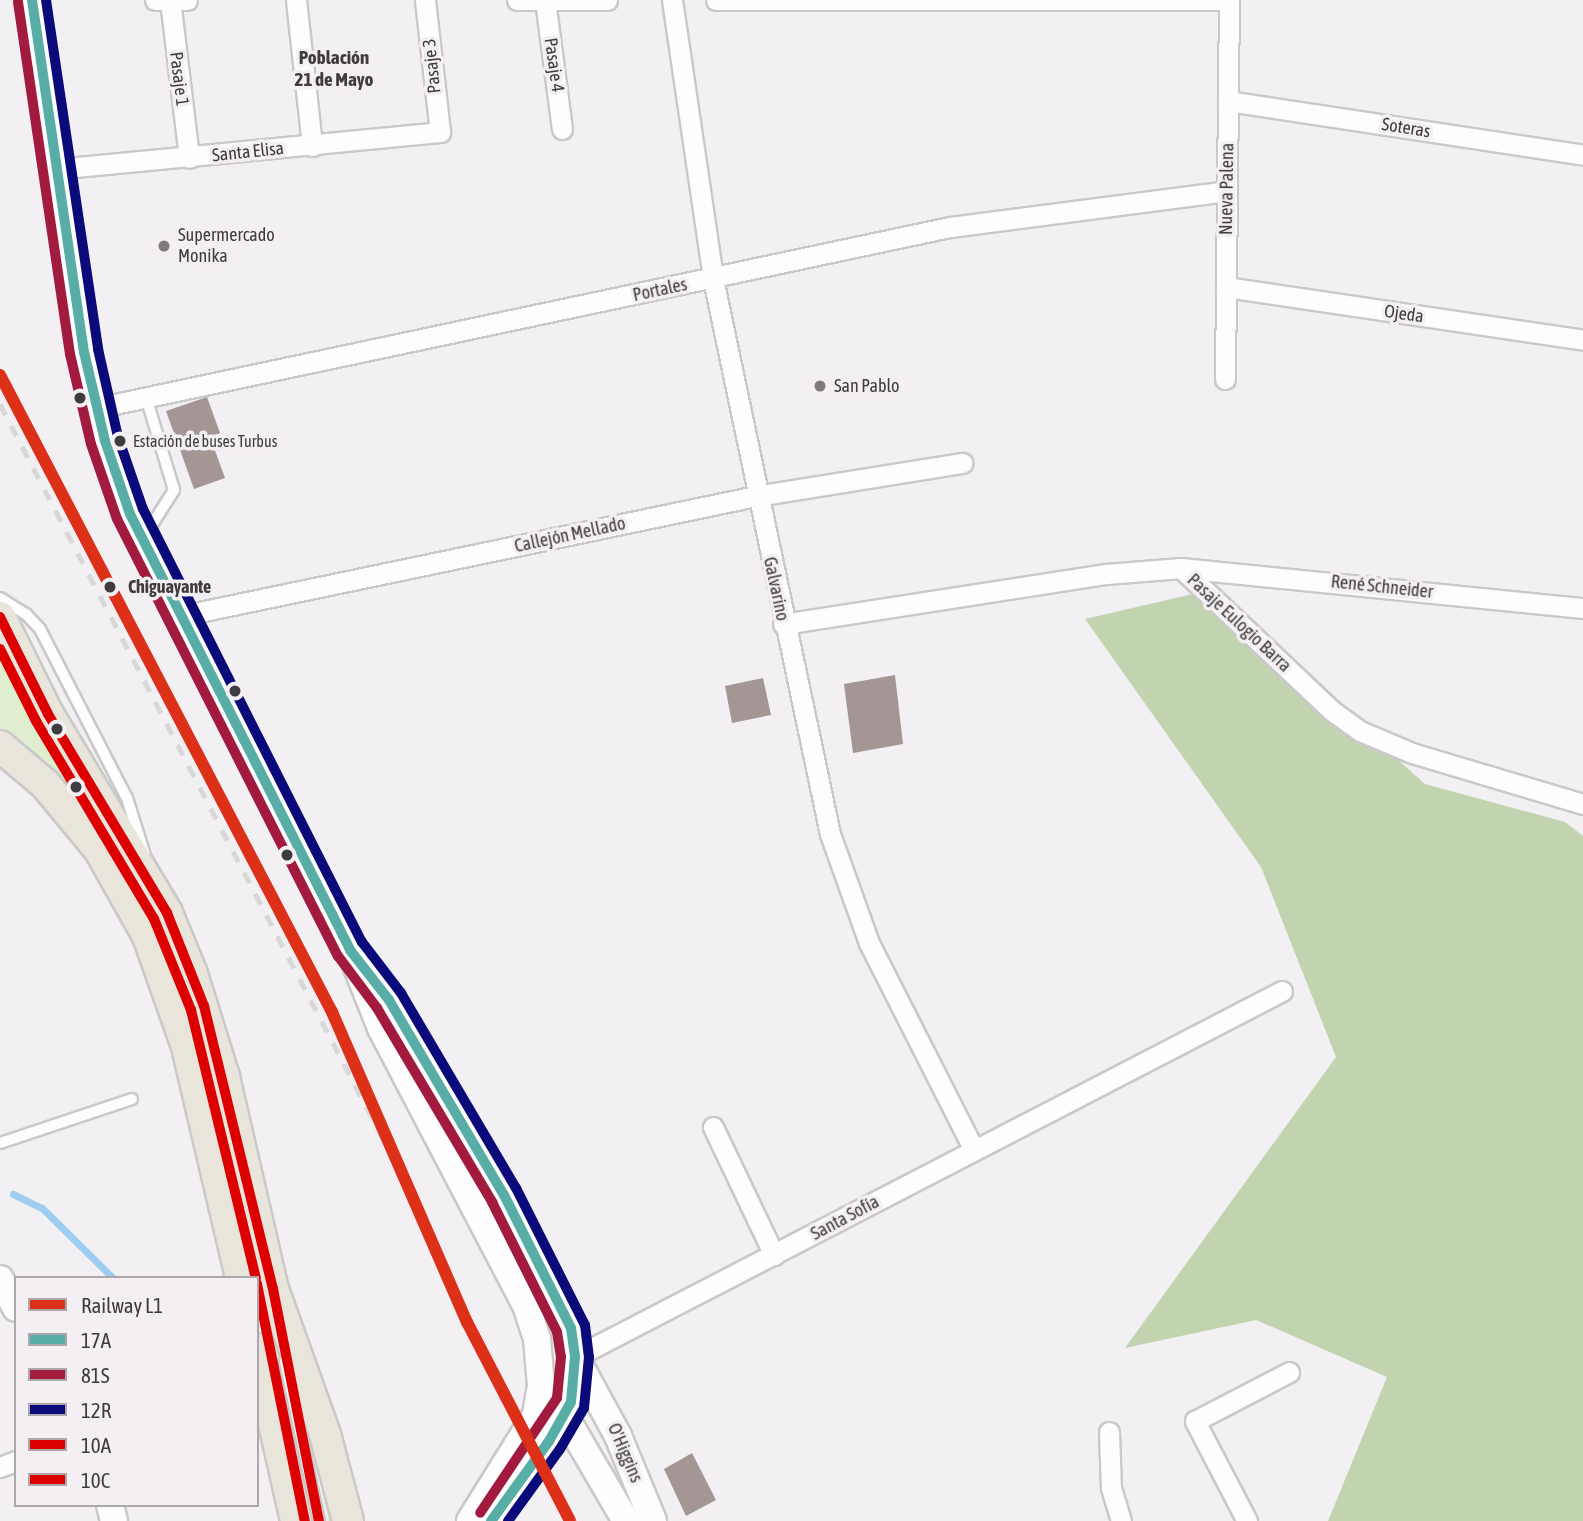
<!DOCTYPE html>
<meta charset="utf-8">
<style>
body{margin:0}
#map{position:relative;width:1583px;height:1521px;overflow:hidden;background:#f2f0f2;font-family:"Asap Condensed",sans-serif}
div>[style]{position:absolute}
.green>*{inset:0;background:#deeecf}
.forest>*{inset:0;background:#c2d4af}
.stream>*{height:7px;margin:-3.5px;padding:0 3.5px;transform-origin:3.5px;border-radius:3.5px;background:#9dcef1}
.building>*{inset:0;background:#a49694}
.roads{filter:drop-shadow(2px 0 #cac9ca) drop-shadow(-2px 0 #cac9ca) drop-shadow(0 2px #cac9ca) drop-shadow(0 -2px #cac9ca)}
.lane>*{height:10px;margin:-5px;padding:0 5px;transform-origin:5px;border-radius:5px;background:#fdfdfd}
.street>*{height:19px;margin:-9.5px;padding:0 9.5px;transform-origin:9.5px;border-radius:9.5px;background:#fdfdfd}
.secondary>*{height:26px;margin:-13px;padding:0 13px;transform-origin:13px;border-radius:13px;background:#fdfdfd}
.primary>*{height:30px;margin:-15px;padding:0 15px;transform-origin:15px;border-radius:15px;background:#eae5db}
.rail>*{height:5px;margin-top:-2.5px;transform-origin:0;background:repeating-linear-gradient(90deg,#d9d8d9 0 12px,transparent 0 24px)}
.bus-1>*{height:10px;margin:-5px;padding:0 5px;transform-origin:5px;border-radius:5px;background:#58ada7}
.bus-2>*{height:10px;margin:-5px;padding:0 5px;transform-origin:5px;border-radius:5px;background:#a31a3f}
.bus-3>*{height:10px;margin:-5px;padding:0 5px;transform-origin:5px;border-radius:5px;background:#0a0a7a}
.bus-4>*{height:10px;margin:-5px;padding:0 5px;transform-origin:5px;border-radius:5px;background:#d00}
.bus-5>*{height:10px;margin:-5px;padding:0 5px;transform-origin:5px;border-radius:5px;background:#d00}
.rail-1>*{height:12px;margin:-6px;padding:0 6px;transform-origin:6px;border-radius:6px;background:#dd3018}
.dots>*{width:19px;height:19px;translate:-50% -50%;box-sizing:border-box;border:4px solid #f3eff3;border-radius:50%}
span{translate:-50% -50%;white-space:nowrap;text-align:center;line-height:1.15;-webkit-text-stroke:7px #f3eff3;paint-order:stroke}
.bus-label{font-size:16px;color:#3e3c3e}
.left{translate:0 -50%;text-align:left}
.street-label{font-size:18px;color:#3e3c3e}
.poi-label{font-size:18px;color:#3e3c3e}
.stop-label{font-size:18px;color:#3e3c3e;font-weight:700}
.neighbourhood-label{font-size:19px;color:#3e3c3e;font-weight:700}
.legend{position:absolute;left:14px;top:1276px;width:245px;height:231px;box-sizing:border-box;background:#f3eff3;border:2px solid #aba7ab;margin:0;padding:9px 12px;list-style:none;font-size:21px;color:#3e3c3e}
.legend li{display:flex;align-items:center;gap:14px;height:35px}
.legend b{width:35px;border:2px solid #aba7ab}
</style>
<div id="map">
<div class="green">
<i style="clip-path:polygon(0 654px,30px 715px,147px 905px,69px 794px,39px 759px,0 730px)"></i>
<i style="clip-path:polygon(265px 1318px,269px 1319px,316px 1521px,307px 1521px)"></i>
<i style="clip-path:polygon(307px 1419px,337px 1521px,328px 1521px)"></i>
</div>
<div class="forest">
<i style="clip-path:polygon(1210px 590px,1425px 784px,1565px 822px,1583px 836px,1583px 1521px,1328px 1521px,1387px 1377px,1256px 1320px,1125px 1348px,1336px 1057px,1261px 867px,1085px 619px)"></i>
</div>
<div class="stream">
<i style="left:13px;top:1194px;width:32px;rotate:26deg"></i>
<i style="left:42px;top:1208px;width:100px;rotate:44.6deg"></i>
</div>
<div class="building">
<i style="clip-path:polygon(207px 397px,220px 433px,210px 437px,225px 478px,194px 489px,166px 411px)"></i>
<i style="clip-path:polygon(895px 675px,903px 744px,853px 753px,844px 684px)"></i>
<i style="clip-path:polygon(763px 678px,771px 715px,732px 723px,725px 686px)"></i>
<i style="clip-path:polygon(692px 1453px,716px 1500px,686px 1516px,664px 1469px)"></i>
</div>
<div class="roads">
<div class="lane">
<i style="left:144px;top:537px;width:56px;rotate:-57.4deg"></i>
<i style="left:174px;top:490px;width:97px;rotate:-106.8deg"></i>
<i style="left:0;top:598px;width:31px;rotate:32deg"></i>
<i style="left:26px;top:614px;width:21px;rotate:47deg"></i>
<i style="left:40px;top:629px;width:190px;rotate:62.8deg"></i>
<i style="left:127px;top:798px;width:57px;rotate:72.5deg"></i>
<i style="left:0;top:1143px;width:139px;rotate:-18.4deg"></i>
<i style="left:285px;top:1361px;width:164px;rotate:78deg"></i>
</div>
<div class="street">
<i style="left:155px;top:0;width:32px"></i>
<i style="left:170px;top:0;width:159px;rotate:83.1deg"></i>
<i style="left:296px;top:0;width:147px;rotate:83.7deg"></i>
<i style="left:517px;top:0;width:90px"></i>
<i style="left:545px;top:0;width:130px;rotate:82.5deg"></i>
<i style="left:672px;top:0;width:282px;rotate:81.6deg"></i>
<i style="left:713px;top:279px;width:567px;rotate:78.1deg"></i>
<i style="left:830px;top:834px;width:116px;rotate:70.3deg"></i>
<i style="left:869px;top:943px;width:232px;rotate:63.1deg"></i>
<i style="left:716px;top:0;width:513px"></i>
<i style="left:1228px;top:101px;width:359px;rotate:8.6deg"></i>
<i style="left:56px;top:169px;width:386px;rotate:-5.5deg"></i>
<i style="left:440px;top:132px;width:133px;rotate:-96.5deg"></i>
<i style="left:1226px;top:287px;width:361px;rotate:8.4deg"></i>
<i style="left:1225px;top:379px;width:379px;rotate:-89.4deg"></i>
<i style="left:96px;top:408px;width:873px;rotate:-11.97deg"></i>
<i style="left:950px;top:227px;width:279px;rotate:-7.4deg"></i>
<i style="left:1181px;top:568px;width:207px;rotate:43.4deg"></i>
<i style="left:1331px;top:710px;width:36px;rotate:36deg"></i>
<i style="left:1360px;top:731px;width:56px;rotate:22.9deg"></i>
<i style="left:1412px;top:753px;width:178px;rotate:16.6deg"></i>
<i style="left:180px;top:616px;width:588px;rotate:-11.77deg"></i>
<i style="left:756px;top:496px;width:209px;rotate:-9.1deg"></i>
<i style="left:783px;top:624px;width:327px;rotate:-8.8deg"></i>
<i style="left:1106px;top:574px;width:75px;rotate:-4.6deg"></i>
<i style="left:1181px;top:568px;width:404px;rotate:5.7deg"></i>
<i style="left:713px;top:1127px;width:142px;rotate:64.5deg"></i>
<i style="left:575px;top:1357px;width:796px;rotate:-27.37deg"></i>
<i style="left:1109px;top:1432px;width:56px;rotate:88deg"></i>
<i style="left:1111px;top:1488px;width:34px;rotate:73deg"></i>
<i style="left:0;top:1467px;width:17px;rotate:-21deg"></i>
<i style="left:1247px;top:1521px;width:113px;rotate:-117.5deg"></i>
<i style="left:1195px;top:1421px;width:106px;rotate:-27.5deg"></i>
</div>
<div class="secondary">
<i style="left:32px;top:0;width:356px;rotate:81.6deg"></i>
<i style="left:84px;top:352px;width:91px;rotate:76.7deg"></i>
<i style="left:105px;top:441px;width:77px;rotate:71.1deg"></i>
<i style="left:130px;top:514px;width:488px;rotate:63.2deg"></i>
<i style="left:350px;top:950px;width:84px;rotate:68.3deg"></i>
<i style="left:381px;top:1028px;width:313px;rotate:62.4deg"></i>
<i style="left:526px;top:1305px;width:36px;rotate:72deg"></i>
<i style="left:537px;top:1339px;width:47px;rotate:85.1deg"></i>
<i style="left:541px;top:1386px;width:29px;rotate:100deg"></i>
<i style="left:536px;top:1415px;width:125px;rotate:121.9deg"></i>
<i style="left:368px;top:972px;width:62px;rotate:55.5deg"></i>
<i style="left:403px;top:1023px;width:256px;rotate:60deg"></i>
<i style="left:531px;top:1245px;width:107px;rotate:65.8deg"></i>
<i style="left:575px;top:1343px;width:47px;rotate:92.4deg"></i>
<i style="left:573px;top:1390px;width:24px;rotate:107deg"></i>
<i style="left:566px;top:1413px;width:131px;rotate:124.8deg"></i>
<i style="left:0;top:1279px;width:33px;rotate:61deg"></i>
<i style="left:575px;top:1357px;width:90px;rotate:61.4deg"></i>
<i style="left:618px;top:1436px;width:92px;rotate:67.6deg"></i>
<i style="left:557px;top:1403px;width:137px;rotate:59.7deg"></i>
<i style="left:110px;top:1505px;width:16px;rotate:76deg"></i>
</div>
<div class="primary">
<i style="left:0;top:617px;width:108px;rotate:63.7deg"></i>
<i style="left:48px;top:714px;width:232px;rotate:59.1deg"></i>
<i style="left:167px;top:913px;width:66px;rotate:67.7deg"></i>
<i style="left:192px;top:974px;width:108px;rotate:72.7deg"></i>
<i style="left:224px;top:1077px;width:218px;rotate:77deg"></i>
<i style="left:273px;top:1289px;width:154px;rotate:70.3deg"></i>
<i style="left:325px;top:1434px;width:90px;rotate:75.2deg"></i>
<i style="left:0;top:746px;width:59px;rotate:40.2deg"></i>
<i style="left:45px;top:784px;width:85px;rotate:50.3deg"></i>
<i style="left:99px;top:849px;width:100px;rotate:60.6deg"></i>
<i style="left:148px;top:936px;width:118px;rotate:70.6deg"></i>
<i style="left:187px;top:1047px;width:237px;rotate:76.8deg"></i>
<i style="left:257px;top:1349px;width:176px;rotate:77.2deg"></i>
</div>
</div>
<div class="rail">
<i style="left:0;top:404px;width:874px;rotate:62.47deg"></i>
</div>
<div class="bus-1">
<i style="left:32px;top:0;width:356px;rotate:81.6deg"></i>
<i style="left:84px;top:352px;width:91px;rotate:76.7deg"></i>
<i style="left:105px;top:441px;width:77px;rotate:71.1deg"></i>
<i style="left:130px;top:514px;width:488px;rotate:63.2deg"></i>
<i style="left:350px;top:950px;width:63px;rotate:52deg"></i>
<i style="left:389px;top:1000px;width:226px;rotate:59.5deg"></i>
<i style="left:504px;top:1195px;width:149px;rotate:63.3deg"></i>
<i style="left:571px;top:1328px;width:29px;rotate:82deg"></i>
<i style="left:575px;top:1357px;width:45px;rotate:95.1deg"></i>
<i style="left:571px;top:1402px;width:45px;rotate:119.4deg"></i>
<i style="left:549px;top:1441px;width:99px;rotate:125.9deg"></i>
</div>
<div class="bus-2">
<i style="left:18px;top:2px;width:356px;rotate:81.6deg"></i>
<i style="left:70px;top:354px;width:92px;rotate:76.9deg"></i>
<i style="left:91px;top:444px;width:79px;rotate:70.9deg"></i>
<i style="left:117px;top:519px;width:490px;rotate:63.2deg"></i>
<i style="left:338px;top:956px;width:65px;rotate:53.1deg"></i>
<i style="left:377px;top:1008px;width:226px;rotate:59.3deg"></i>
<i style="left:492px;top:1202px;width:145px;rotate:63.4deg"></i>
<i style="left:557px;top:1332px;width:25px;rotate:81deg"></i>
<i style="left:561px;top:1357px;width:41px;rotate:95.6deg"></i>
<i style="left:557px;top:1398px;width:138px;rotate:123.8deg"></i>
</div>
<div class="bus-3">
<i style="left:46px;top:0;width:353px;rotate:81.5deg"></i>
<i style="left:98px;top:349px;width:90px;rotate:77.2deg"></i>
<i style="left:118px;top:437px;width:76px;rotate:70.9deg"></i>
<i style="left:143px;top:509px;width:485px;rotate:63.2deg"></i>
<i style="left:362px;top:942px;width:64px;rotate:52.6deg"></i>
<i style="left:401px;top:993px;width:226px;rotate:59.5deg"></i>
<i style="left:516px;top:1188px;width:153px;rotate:63.3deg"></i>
<i style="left:585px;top:1325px;width:32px;rotate:83deg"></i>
<i style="left:589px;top:1357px;width:51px;rotate:95.6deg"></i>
<i style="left:584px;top:1408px;width:48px;rotate:120.3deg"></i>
<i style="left:560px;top:1449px;width:89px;rotate:125.8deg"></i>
</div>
<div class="bus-4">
<i style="left:0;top:617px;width:108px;rotate:63.7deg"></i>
<i style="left:48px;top:714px;width:232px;rotate:59.1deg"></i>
<i style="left:167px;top:913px;width:100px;rotate:68.3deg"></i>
<i style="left:204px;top:1006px;width:291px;rotate:76.3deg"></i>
<i style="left:273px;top:1289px;width:237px;rotate:78.8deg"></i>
</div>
<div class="bus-5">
<i style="left:0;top:649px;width:80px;rotate:63.4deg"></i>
<i style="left:36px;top:721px;width:230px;rotate:59.2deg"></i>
<i style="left:154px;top:919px;width:98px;rotate:67.9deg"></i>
<i style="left:191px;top:1010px;width:276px;rotate:76.4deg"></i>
<i style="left:257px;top:1284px;width:242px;rotate:78.6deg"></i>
</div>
<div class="rail-1">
<i style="left:0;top:375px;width:718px;rotate:62.47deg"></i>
<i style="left:332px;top:1012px;width:338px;rotate:66.5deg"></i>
<i style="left:467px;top:1322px;width:224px;rotate:62.6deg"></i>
</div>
<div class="dots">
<i style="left:164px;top:246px;background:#7d7b7d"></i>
<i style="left:820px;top:386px;background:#7d7b7d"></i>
<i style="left:80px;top:398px;background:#3e3c3e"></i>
<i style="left:120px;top:441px;background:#3e3c3e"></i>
<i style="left:110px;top:587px;background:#3e3c3e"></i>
<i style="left:235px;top:691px;background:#3e3c3e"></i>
<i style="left:57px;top:729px;background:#3e3c3e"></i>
<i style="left:76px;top:787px;background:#3e3c3e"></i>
<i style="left:287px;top:855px;background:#3e3c3e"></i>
</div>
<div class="bus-label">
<span class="left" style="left:133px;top:441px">Estación de buses Turbus</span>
</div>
<div class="street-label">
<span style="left:554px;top:65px;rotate:82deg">Pasaje 4</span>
<span style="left:432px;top:66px;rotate:-96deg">Pasaje 3</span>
<span style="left:179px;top:79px;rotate:83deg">Pasaje 1</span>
<span style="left:1406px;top:128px;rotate:9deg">Soteras</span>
<span style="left:248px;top:152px;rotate:-6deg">Santa Elisa</span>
<span style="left:1227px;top:189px;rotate:-89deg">Nueva Palena</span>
<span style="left:660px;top:290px;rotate:-12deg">Portales</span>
<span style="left:1404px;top:314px;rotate:8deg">Ojeda</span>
<span style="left:570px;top:535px;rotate:-12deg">Callejón Mellado</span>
<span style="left:1382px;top:587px;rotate:6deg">René Schneider</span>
<span style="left:776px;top:589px;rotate:78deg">Galvarino</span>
<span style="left:1239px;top:623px;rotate:43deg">Pasaje Eulogio Barra</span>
<span style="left:845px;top:1218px;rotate:-28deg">Santa Sofía</span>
<span style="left:625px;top:1453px;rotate:67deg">O'Higgins</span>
</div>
<div class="poi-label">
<span class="left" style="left:178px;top:246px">Supermercado<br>Monika</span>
<span class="left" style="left:834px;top:386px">San Pablo</span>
</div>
<div class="stop-label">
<span class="left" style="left:128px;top:587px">Chiguayante</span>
</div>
<div class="neighbourhood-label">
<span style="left:334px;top:69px">Población<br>21 de Mayo</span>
</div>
<ul class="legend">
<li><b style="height:9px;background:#dd3018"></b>Railway L1</li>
<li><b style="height:9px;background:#58ada7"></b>17A</li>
<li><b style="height:9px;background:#a31a3f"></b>81S</li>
<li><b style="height:9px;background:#0a0a7a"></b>12R</li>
<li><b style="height:9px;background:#d00"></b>10A</li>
<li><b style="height:9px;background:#d00"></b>10C</li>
</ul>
</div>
